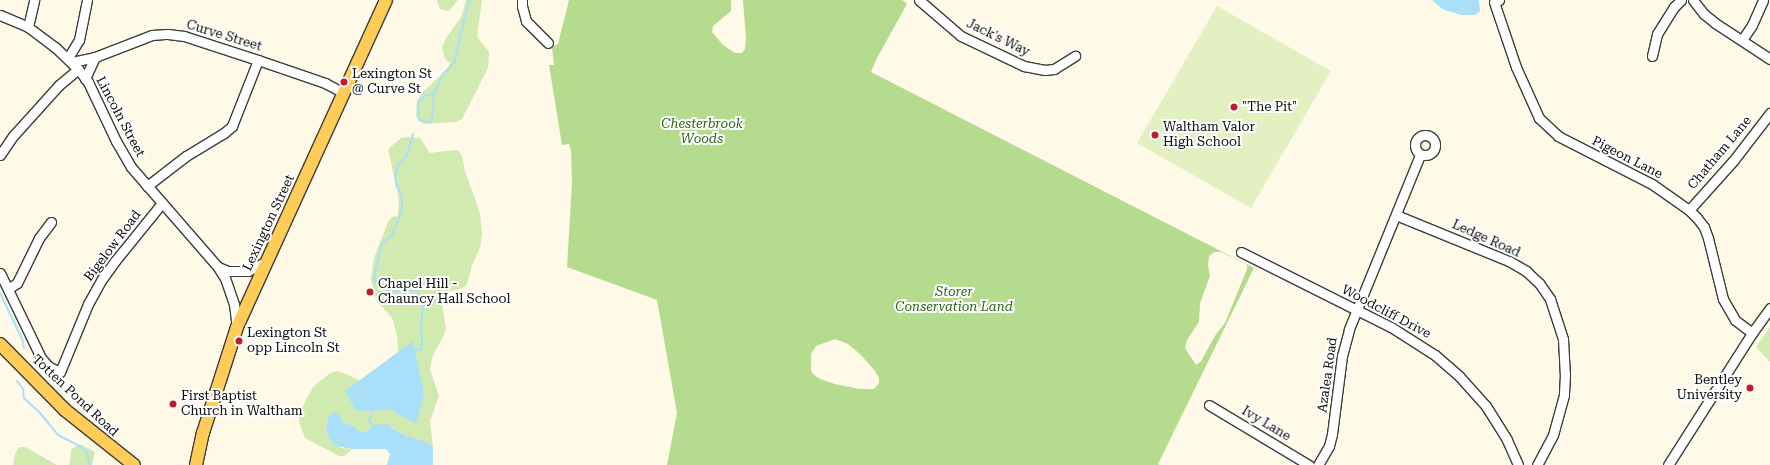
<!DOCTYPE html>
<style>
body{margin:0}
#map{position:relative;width:1770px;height:465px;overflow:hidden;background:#fff9e7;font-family:"Roboto Serif",serif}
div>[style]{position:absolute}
.green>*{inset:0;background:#d1eab0}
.forest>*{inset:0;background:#b5dc8e}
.pitch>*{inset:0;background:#e3f1c2}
.water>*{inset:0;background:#a9dff9}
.stream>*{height:2px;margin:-1px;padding:0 1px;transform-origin:1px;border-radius:1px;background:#a9dff9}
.roads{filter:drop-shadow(1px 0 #3d3d3d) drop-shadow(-1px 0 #3d3d3d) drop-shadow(0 1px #3d3d3d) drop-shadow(0 -1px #3d3d3d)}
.minor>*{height:9px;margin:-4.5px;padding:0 4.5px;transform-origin:4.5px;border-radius:4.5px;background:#fff}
.minor>.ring{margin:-4.5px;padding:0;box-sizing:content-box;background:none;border:9px solid #fff;border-radius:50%}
.major>*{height:12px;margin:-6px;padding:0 6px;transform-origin:6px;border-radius:6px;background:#ffcd57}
.dots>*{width:11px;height:11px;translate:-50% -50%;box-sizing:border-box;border:2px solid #fff;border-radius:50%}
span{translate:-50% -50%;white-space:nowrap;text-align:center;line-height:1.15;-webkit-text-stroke:4px #fff;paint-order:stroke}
.street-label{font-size:13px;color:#0a0a0a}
.poi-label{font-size:13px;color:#0a0a0a}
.left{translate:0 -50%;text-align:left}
.right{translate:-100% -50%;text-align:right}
.park-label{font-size:13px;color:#2c6418;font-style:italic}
</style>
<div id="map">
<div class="green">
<i style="clip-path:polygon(437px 0,458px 0,449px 11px,440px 9px)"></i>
<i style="clip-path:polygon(466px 0,482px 0,477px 37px,489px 52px,488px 68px,462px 119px,456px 122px,423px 124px,416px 116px,417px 101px,422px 93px,448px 68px,450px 63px,445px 59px,442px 48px,446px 38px,461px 17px)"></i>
<i style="clip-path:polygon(409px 137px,420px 138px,430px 153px,455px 150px,459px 151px,462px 156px,465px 171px,480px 213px,482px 234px,480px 248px,472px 265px,469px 278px,466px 286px,459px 289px,450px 291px,443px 299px,442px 305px,446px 328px,443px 337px,433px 355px,430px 369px,439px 396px,430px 421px,433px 447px,404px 435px,391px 426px,371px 427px,367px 432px,360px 432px,352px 425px,343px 423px,340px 416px,326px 422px,328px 436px,341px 448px,352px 449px,345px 456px,339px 456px,305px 438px,300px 425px,299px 417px,304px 404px,313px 387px,329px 374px,335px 371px,341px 372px,359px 380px,368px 379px,398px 353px,397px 335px,392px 318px,376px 300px,371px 279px,374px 258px,388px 222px,392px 217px,398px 216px,399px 199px,388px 149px,401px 138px)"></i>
<i style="clip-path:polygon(1770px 327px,1770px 362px,1756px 347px)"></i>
<i style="clip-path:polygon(77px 445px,82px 445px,95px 452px,92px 465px,68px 465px,70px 463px,71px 450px)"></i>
<i style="clip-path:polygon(19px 447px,25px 447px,57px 465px,13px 465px,15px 454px)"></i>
</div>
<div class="forest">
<i style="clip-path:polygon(evenodd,569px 0,731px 0,731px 11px,713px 26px,712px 32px,723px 45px,735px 53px,742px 53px,745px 49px,746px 38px,743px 0,902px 0,907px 4px,877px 58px,871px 72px,1254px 268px,1158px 464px,1160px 465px,667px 465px,677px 413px,657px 300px,567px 267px,572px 183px,571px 150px,569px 144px,562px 145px,549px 65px,554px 65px,552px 48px,558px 44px,569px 0,1214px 252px,1221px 252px,1240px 261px,1247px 265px,1247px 269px,1225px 323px,1216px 334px,1201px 361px,1196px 365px,1185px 348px,1187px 340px,1199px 322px,1200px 303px,1210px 276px,1208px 266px,1209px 256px,1214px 252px,569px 0,835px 339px,848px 344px,861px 355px,875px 371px,879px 378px,879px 383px,874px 389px,860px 389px,835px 384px,820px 379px,813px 374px,811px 370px,811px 354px,816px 346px,835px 339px)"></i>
</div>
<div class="pitch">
<i style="clip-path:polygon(1217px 6px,1331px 71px,1251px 208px,1137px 143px)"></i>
</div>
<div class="water">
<i style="clip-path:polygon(1432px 0,1479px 0,1480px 11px,1475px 15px,1461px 15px,1442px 9px)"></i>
<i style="clip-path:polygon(413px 341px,424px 394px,416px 424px,391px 410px,356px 411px,345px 391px)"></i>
<i style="clip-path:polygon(334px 412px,339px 414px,343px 423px,352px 425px,360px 432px,367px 432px,373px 425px,387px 424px,404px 435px,427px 442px,433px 447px,433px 465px,387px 465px,390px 454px,386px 449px,352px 449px,336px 446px,330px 440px,326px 429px,328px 417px)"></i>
</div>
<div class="stream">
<i style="left:434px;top:94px;width:10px;rotate:169deg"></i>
<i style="left:424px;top:96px;width:8px;rotate:135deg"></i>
<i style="left:418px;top:102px;width:18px;rotate:87deg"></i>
<i style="left:419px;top:120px;width:10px;rotate:11deg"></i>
<i style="left:429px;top:122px;width:4px;rotate:-45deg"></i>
<i style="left:432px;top:119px;width:25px;rotate:-85deg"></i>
<i style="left:434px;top:94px;width:22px;rotate:-66deg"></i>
<i style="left:443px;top:74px;width:16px;rotate:-45deg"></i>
<i style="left:454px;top:63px;width:65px;rotate:-76.6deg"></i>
<i style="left:0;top:293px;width:53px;rotate:64.4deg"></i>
<i style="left:23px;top:341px;width:7px;rotate:82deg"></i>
<i style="left:412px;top:349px;width:8px;rotate:7deg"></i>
<i style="left:420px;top:350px;width:5px;rotate:-68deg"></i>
<i style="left:422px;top:345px;width:20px;rotate:-93deg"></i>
<i style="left:421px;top:325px;width:21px;rotate:-85deg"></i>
<i style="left:423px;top:304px;width:8px;rotate:-135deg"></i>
<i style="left:417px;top:298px;width:6px;rotate:-81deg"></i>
<i style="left:418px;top:292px;width:4px;rotate:-146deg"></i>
<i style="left:415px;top:290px;width:12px;rotate:166deg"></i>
<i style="left:403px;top:293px;width:22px;rotate:-167deg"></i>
<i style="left:382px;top:288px;width:8px;rotate:-140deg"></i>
<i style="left:376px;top:283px;width:6px;rotate:-108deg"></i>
<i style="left:374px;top:277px;width:35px;rotate:-77deg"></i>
<i style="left:382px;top:243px;width:11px;rotate:-38deg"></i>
<i style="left:391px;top:236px;width:10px;rotate:-61deg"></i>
<i style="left:396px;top:227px;width:19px;rotate:-72deg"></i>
<i style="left:402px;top:209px;width:13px;rotate:-90deg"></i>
<i style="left:402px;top:196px;width:13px;rotate:-117deg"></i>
<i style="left:396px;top:184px;width:9px;rotate:-96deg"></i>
<i style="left:395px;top:175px;width:10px;rotate:-73deg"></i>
<i style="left:398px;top:165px;width:13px;rotate:-48deg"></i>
<i style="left:407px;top:155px;width:22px;rotate:-74deg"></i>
<i style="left:17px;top:381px;width:10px;rotate:53deg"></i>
<i style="left:23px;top:389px;width:9px;rotate:84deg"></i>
<i style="left:24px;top:398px;width:23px;rotate:43deg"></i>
<i style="left:41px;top:414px;width:27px;rotate:51deg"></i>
<i style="left:58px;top:435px;width:25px;rotate:27deg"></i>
<i style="left:80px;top:446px;width:8px;rotate:40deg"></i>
<i style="left:86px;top:451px;width:15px;rotate:74deg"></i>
<i style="left:373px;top:409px;width:13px;rotate:108deg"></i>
<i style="left:369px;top:421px;width:7px;rotate:45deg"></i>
</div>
<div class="roads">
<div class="minor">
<i style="left:522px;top:0;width:6px;rotate:90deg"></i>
<i style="left:522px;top:6px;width:16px;rotate:75deg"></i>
<i style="left:526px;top:21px;width:31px;rotate:45deg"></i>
<i style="left:919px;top:0;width:55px;rotate:40.6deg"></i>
<i style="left:961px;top:36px;width:70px;rotate:25.5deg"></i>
<i style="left:1024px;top:66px;width:21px;rotate:11deg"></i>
<i style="left:1045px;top:70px;width:9px;rotate:-6deg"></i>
<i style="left:1054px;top:69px;width:25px;rotate:-32deg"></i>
<i style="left:1499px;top:0;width:5px;rotate:158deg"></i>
<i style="left:1494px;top:2px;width:69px;rotate:71.3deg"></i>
<i style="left:1516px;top:67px;width:56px;rotate:65.7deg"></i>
<i style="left:1539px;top:118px;width:26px;rotate:43deg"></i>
<i style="left:1558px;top:136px;width:106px;rotate:27.1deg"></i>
<i style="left:1652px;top:184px;width:45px;rotate:35.1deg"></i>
<i style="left:1689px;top:210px;width:11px;rotate:45deg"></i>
<i style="left:1697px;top:218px;width:11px;rotate:52deg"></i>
<i style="left:1704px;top:227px;width:12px;rotate:70deg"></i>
<i style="left:1708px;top:238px;width:63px;rotate:76.2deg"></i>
<i style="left:1723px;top:299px;width:24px;rotate:60deg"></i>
<i style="left:1735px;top:320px;width:21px;rotate:37deg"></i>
<i style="left:1693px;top:0;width:18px;rotate:52deg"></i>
<i style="left:1704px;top:14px;width:14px;rotate:39deg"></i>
<i style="left:1715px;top:23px;width:66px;rotate:33.2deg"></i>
<i style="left:0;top:15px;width:30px;rotate:23deg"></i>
<i style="left:28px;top:27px;width:34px;rotate:37deg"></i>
<i style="left:55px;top:47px;width:32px;rotate:44deg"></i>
<i style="left:78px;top:69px;width:16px;rotate:52deg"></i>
<i style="left:88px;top:82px;width:65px;rotate:64.6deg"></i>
<i style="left:116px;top:141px;width:30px;rotate:60deg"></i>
<i style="left:131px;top:167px;width:133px;rotate:49deg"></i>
<i style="left:218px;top:267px;width:13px;rotate:58deg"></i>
<i style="left:225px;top:278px;width:28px;rotate:71deg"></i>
<i style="left:234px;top:304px;width:23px;rotate:83deg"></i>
<i style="left:28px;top:27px;width:28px;rotate:-77deg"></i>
<i style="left:1742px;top:40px;width:18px;rotate:-56deg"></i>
<i style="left:1752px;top:25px;width:27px;rotate:-66deg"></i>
<i style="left:1652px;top:56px;width:23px;rotate:-77deg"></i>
<i style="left:1657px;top:34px;width:32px;rotate:-58deg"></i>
<i style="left:1674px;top:7px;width:10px;rotate:-45deg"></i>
<i style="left:68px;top:58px;width:21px;rotate:-59deg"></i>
<i style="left:79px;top:40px;width:41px;rotate:-78.7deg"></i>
<i style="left:72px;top:62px;width:24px;rotate:-12deg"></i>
<i style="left:95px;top:57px;width:61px;rotate:-21.1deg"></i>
<i style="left:152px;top:35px;width:16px;rotate:-4deg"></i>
<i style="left:168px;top:34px;width:16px;rotate:7deg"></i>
<i style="left:184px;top:36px;width:78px;rotate:18deg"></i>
<i style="left:258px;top:60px;width:71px;rotate:18.9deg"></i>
<i style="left:325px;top:83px;width:21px;rotate:28deg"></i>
<i style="left:85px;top:79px;width:24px;rotate:-66deg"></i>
<i class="ring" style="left:1415px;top:135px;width:11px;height:11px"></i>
<i style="left:0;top:155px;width:23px;rotate:-56deg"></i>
<i style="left:13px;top:136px;width:69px;rotate:-48deg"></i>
<i style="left:59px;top:85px;width:25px;rotate:-40deg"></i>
<i style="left:147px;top:186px;width:49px;rotate:-37.6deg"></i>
<i style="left:186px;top:156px;width:44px;rotate:-31.2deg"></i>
<i style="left:224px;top:133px;width:11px;rotate:-41deg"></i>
<i style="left:232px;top:126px;width:71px;rotate:-68.5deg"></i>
<i style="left:1689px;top:210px;width:66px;rotate:-48.1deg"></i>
<i style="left:1733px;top:161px;width:61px;rotate:-52.4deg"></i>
<i style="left:1396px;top:215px;width:122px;rotate:22.2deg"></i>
<i style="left:1509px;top:261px;width:20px;rotate:30deg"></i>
<i style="left:1526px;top:271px;width:18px;rotate:43deg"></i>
<i style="left:1539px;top:283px;width:19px;rotate:55deg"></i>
<i style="left:1550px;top:299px;width:42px;rotate:72deg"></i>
<i style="left:1563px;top:339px;width:35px;rotate:87deg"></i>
<i style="left:1565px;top:374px;width:21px;rotate:93deg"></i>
<i style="left:1564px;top:395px;width:41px;rotate:105.4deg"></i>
<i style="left:1553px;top:435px;width:34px;rotate:118deg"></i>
<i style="left:1241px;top:252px;width:168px;rotate:26.6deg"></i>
<i style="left:1391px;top:327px;width:52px;rotate:32.5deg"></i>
<i style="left:1435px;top:355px;width:32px;rotate:41deg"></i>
<i style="left:1459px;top:376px;width:40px;rotate:48deg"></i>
<i style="left:1486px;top:406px;width:40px;rotate:58deg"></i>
<i style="left:1507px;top:440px;width:27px;rotate:66deg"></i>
<i style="left:218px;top:267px;width:11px;rotate:22deg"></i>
<i style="left:228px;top:271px;width:20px"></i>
<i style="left:248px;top:271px;width:21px;rotate:-28deg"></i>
<i style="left:0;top:273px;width:94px;rotate:64.2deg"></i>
<i style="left:41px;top:358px;width:11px;rotate:49deg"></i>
<i style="left:48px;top:366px;width:13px;rotate:27deg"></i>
<i style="left:60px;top:372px;width:74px;rotate:-67.6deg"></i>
<i style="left:88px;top:304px;width:29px;rotate:-61deg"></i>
<i style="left:102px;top:279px;width:22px;rotate:-54deg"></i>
<i style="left:115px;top:261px;width:75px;rotate:-51deg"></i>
<i style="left:8px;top:289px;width:11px;rotate:-34deg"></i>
<i style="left:17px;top:283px;width:50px;rotate:-63.9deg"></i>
<i style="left:39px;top:238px;width:20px;rotate:-53deg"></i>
<i style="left:1209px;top:405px;width:117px;rotate:31deg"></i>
<i style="left:1318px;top:465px;width:22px;rotate:-60deg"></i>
<i style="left:1329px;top:446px;width:12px;rotate:-76deg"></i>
<i style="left:1332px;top:434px;width:79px;rotate:-82.7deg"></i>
<i style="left:1342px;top:356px;width:28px;rotate:-75deg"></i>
<i style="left:1349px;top:329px;width:188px;rotate:-67.8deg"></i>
<i style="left:1668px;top:465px;width:156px;rotate:-57.5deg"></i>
<i style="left:1752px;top:333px;width:31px;rotate:-54deg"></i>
</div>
<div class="major">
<i style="left:0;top:344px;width:93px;rotate:45.4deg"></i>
<i style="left:65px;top:410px;width:88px;rotate:38.6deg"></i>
<i style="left:196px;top:465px;width:33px;rotate:-78deg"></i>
<i style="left:203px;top:433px;width:111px;rotate:-72.2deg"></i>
<i style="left:237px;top:327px;width:359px;rotate:-65.5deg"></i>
</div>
</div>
<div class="dots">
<i style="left:344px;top:82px;background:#c01c2d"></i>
<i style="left:1234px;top:107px;background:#c01c2d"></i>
<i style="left:1155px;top:135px;background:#c01c2d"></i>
<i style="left:370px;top:292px;background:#c01c2d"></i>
<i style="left:239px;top:341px;background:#c01c2d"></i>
<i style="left:1750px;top:388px;background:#c01c2d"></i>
<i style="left:173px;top:404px;background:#c01c2d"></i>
</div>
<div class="street-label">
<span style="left:224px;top:36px;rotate:17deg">Curve Street</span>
<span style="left:998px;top:38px;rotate:26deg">Jack's Way</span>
<span style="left:120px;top:117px;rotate:62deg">Lincoln Street</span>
<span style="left:1720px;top:153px;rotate:-50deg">Chatham Lane</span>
<span style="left:1627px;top:158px;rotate:27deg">Pigeon Lane</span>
<span style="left:269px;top:223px;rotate:-65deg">Lexington Street</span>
<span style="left:1486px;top:239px;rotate:24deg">Ledge Road</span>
<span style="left:113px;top:246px;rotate:-53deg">Bigelow Road</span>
<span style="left:1386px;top:312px;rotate:28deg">Woodcliff Drive</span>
<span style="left:1328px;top:375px;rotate:-82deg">Azalea Road</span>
<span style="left:75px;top:396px;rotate:43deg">Totten Pond Road</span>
<span style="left:1266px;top:424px;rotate:31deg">Ivy Lane</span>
</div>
<div class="poi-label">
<span class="left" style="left:352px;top:82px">Lexington St<br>@ Curve St</span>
<span class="left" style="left:1242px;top:107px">"The Pit"</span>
<span class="left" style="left:1163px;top:135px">Waltham Valor<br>High School</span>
<span class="left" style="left:378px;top:292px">Chapel Hill -<br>Chauncy Hall School</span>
<span class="left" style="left:247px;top:341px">Lexington St<br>opp Lincoln St</span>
<span class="right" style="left:1742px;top:388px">Bentley<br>University</span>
<span class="left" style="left:181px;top:404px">First Baptist<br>Church in Waltham</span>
</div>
<div class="park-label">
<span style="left:702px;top:132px">Chesterbrook<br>Woods</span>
<span style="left:954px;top:300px">Storer<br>Conservation Land</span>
</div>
</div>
